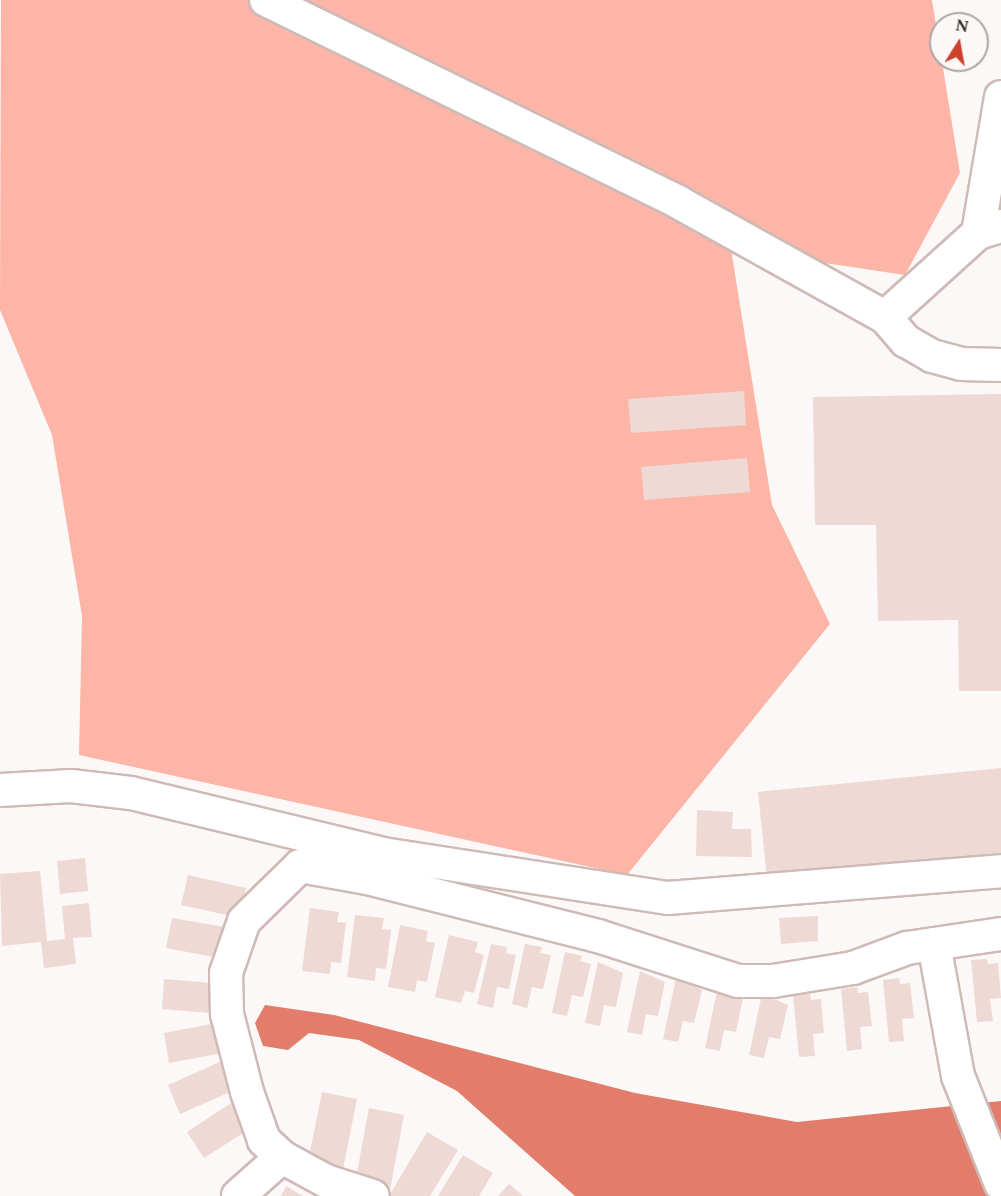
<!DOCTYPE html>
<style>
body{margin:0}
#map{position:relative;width:1001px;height:1196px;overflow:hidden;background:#fcf8f7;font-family:Spectral,serif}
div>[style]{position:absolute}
.green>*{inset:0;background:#fcb5a7}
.water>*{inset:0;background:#e27d6b}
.building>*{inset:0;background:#eed9d5}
.roads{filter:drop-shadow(2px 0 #cebab6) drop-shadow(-2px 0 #cebab6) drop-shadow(0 2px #cebab6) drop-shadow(0 -2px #cebab6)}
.minor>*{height:32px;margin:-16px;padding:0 16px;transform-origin:16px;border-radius:16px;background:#fff}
span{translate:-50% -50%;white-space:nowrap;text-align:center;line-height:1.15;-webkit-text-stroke:5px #fcf8f7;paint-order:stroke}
.north{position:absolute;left:929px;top:12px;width:60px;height:60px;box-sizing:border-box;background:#fcf8f7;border:2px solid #aca6a5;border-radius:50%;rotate:11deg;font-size:16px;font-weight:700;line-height:24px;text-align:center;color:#342c2a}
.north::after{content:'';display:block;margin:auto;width:21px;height:27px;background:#cc402c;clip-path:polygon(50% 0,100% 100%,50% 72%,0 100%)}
</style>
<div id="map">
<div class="green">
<i style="clip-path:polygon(1px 0,932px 0,960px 173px,905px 275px,731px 249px,772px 505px,830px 624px,627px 875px,79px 755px,82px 616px,52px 435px,0 310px)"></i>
</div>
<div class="water">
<i style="clip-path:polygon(265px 1005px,334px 1015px,635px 1093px,797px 1122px,1001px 1101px,1001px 1196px,575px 1196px,457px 1091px,359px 1040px,309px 1033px,288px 1050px,263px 1046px,255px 1023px)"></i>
</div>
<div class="building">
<i style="clip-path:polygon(744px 391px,746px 425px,631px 433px,628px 399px)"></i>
<i style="clip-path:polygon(1001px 394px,1001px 691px,959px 691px,958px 620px,878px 621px,876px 525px,815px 525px,813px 397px)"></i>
<i style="clip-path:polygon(747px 458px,750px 492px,644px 500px,641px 467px)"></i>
<i style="clip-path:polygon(1001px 768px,1001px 856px,767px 879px,758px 792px)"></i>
<i style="clip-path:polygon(697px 810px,733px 812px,732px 829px,751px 829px,752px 857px,696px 856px)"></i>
<i style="clip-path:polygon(85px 858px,88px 891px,60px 894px,57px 861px)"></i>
<i style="clip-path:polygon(40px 871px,47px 941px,65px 939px,62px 906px,89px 903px,92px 937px,73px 938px,76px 964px,44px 968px,41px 942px,2px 946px,0 874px)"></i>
<i style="clip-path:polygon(188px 875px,246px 888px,240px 918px,181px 905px)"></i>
<i style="clip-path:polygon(310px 908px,339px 912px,337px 922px,346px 923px,341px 963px,331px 962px,330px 974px,302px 971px)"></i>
<i style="clip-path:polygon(355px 915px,384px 918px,382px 929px,391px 930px,386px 969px,376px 968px,375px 981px,347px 977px)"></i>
<i style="clip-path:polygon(818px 916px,818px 941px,781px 944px,779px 918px)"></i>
<i style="clip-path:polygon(172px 918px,231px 928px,225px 959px,166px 948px)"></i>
<i style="clip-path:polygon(400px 925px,428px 931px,426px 941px,435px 943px,427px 982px,417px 980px,415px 992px,388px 987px)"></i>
<i style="clip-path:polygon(449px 935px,478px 942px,475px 952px,484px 955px,474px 993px,465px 991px,461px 1003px,435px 997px)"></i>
<i style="clip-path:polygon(491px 944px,507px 947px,506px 953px,516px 955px,509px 989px,497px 987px,493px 1008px,477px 1004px)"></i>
<i style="clip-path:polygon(525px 944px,542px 947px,540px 953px,551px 955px,543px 989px,532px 987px,527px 1008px,512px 1004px)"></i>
<i style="clip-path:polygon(565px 952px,582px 956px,580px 961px,591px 964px,583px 997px,572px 995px,567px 1016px,552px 1013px)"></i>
<i style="clip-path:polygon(987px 959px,988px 964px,998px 963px,1001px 998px,990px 999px,993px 1021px,977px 1022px,971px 960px)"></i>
<i style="clip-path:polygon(598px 962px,623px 973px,616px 1007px,604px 1005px,600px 1026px,585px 1023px)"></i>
<i style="clip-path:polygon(640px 971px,665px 982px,658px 1016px,646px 1014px,642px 1035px,627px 1032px)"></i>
<i style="clip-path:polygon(676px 978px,702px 990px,694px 1023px,683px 1021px,678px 1042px,663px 1039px)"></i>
<i style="clip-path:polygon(899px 978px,900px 984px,910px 983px,914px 1018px,902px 1019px,904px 1041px,889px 1042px,883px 980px)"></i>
<i style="clip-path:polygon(164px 979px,224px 984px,221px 1014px,162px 1009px)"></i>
<i style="clip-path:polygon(718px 987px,743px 998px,736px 1032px,724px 1030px,720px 1051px,705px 1048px)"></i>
<i style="clip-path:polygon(857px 987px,858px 993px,868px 992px,872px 1026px,860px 1027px,862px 1049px,847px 1051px,841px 989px)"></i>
<i style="clip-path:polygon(762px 994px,788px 1005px,780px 1039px,769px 1037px,764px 1058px,749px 1055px)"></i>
<i style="clip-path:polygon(810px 994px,811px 1000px,821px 999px,824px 1033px,813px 1034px,815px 1056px,799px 1057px,793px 995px)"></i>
<i style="clip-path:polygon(222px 1022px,228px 1052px,169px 1063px,164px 1033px)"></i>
<i style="clip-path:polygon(222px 1061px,235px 1090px,180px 1114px,168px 1085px)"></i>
<i style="clip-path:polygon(322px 1092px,357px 1099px,342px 1174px,307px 1167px)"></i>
<i style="clip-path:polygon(237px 1099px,254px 1126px,204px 1158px,187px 1132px)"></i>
<i style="clip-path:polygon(369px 1108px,404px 1115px,390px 1190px,355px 1183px)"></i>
<i style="clip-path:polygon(427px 1132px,458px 1150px,430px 1196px,389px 1196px)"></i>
<i style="clip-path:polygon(463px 1155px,493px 1173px,479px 1196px,438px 1196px)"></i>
<i style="clip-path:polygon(509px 1184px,523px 1196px,498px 1196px)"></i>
<i style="clip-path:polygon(286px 1186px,303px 1196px,281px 1196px)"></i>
</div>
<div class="roads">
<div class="minor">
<i style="left:266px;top:0;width:459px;rotate:26.1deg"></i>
<i style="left:678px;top:202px;width:237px;rotate:29.1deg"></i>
<i style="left:1001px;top:226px;width:24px;rotate:163deg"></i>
<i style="left:978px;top:233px;width:125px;rotate:137.9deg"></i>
<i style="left:885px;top:317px;width:32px;rotate:49deg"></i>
<i style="left:906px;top:341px;width:30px;rotate:30deg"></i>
<i style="left:932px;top:356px;width:30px;rotate:15deg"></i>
<i style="left:961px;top:364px;width:40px;rotate:1.4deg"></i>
<i style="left:978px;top:233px;width:138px;rotate:-80.4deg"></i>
<i style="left:0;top:790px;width:71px;rotate:-3.2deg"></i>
<i style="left:71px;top:786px;width:60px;rotate:6.7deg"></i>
<i style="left:131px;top:793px;width:259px;rotate:13.6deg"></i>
<i style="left:383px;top:854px;width:288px;rotate:8.8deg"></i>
<i style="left:668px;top:898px;width:334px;rotate:-4.6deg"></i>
<i style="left:934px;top:944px;width:134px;rotate:79.7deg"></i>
<i style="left:958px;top:1076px;width:116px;rotate:68.3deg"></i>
<i style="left:282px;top:1157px;width:50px;rotate:28.6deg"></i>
<i style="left:326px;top:1181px;width:49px;rotate:17.7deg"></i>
<i style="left:238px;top:1196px;width:59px;rotate:-41.6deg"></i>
<i style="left:282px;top:1157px;width:25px;rotate:-137deg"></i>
<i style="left:264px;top:1140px;width:51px;rotate:-109.5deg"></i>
<i style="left:247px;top:1092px;width:81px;rotate:-104.4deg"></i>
<i style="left:227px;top:1014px;width:41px;rotate:-91.4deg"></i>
<i style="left:226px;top:973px;width:55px;rotate:-70.9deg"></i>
<i style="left:244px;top:921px;width:78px;rotate:-44.5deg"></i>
<i style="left:300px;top:866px;width:68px;rotate:10.2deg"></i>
<i style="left:367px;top:878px;width:238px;rotate:14.1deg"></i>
<i style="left:598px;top:936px;width:147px;rotate:17.8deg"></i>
<i style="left:738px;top:981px;width:35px"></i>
<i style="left:773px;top:981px;width:81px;rotate:-9.2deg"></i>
<i style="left:853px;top:968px;width:58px;rotate:-20.3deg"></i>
<i style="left:907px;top:948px;width:95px;rotate:-8.5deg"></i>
</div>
</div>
<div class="north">N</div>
</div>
